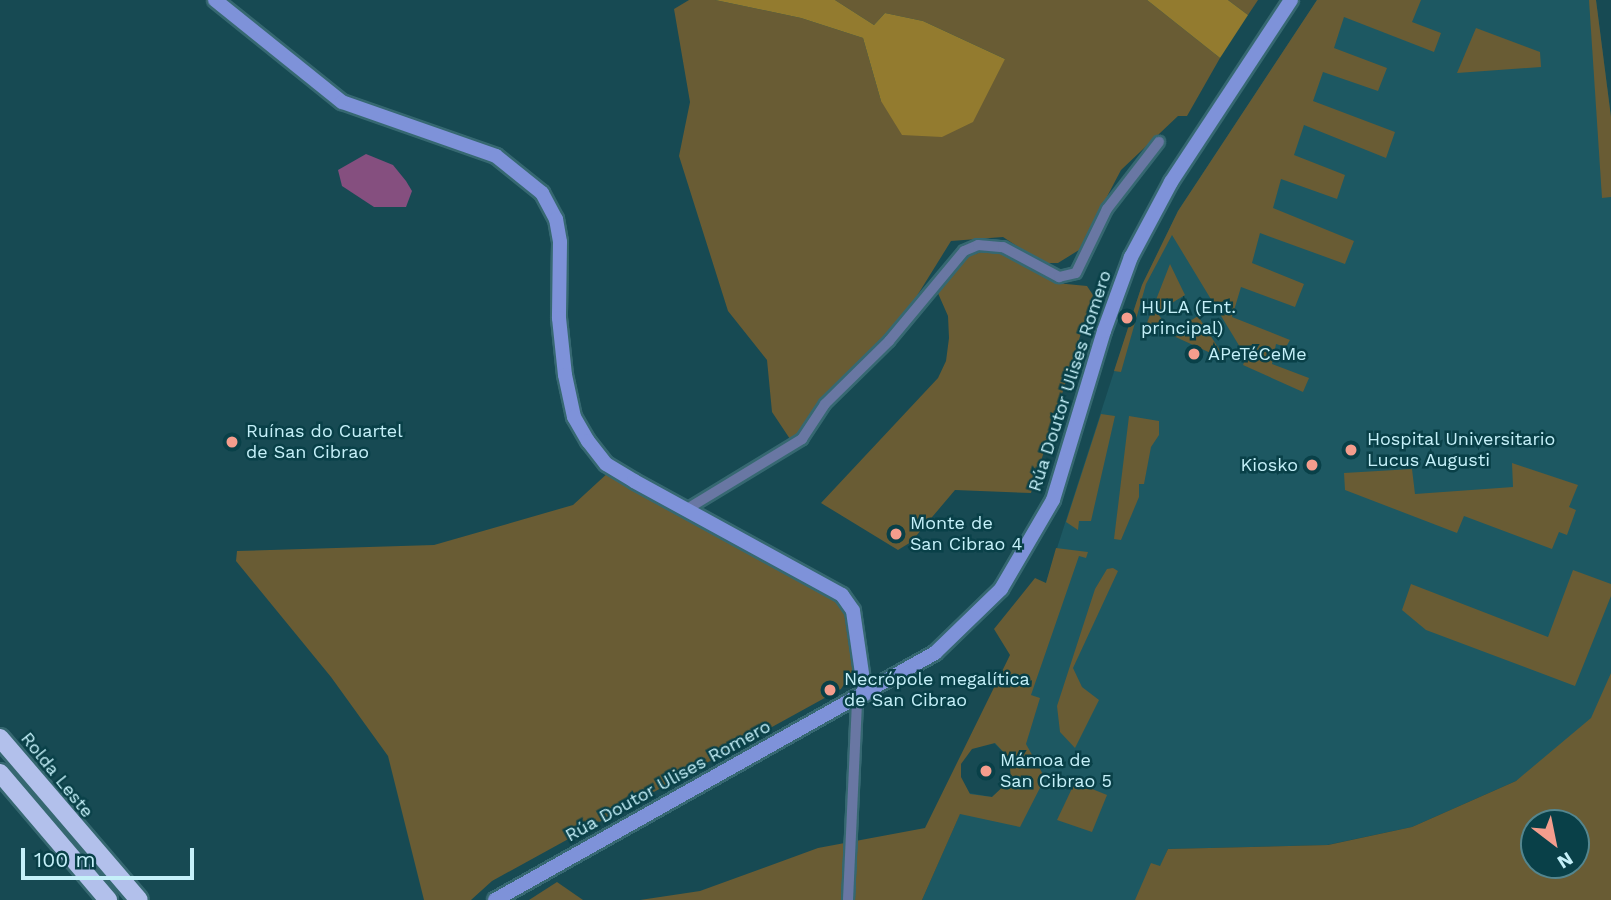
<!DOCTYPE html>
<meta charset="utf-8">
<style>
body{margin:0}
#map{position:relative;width:1611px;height:900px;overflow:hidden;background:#174a53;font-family:"Work Sans",sans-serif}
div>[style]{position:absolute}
.built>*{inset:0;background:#1d5862}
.green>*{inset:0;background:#695c34}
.forest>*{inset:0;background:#937b2f}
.water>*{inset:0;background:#854f7f}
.roads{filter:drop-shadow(2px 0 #366871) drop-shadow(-2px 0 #366871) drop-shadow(0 2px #366871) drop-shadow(0 -2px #366871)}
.street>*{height:10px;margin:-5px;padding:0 5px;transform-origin:5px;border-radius:5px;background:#6977a3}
.secondary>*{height:14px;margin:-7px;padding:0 7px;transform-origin:7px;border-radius:7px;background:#7e92d9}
.highway>*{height:18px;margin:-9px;padding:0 9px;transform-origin:9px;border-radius:9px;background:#b2c0eb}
.dots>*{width:19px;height:19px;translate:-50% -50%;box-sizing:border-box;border:4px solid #094048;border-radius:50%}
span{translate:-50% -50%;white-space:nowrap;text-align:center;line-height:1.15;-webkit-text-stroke:5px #094048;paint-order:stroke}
.poi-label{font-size:18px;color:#c5f0f9}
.left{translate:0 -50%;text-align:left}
.right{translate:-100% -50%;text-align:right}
.street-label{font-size:18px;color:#c5f0f9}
.north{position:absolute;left:1520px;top:809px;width:70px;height:70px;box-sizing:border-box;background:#094048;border:2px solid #54868f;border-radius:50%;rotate:148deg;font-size:19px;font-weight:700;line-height:28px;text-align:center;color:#c5f0f9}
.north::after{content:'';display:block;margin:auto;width:24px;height:32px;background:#f49d8d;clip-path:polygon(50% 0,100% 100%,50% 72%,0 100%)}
.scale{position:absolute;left:21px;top:848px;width:173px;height:32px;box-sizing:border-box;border:4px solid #c5f0f9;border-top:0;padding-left:9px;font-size:21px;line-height:24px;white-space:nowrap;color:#c5f0f9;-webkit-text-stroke:5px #094048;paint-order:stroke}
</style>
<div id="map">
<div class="built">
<i style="clip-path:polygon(1317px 0,1596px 0,1611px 117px,1611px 739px,1412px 827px,1327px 845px,1168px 849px,1146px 900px,922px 900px,969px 793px,992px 797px,1012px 779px,1009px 758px,994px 743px,1142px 285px,1178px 211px)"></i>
</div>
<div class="green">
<i style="clip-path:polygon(689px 0,715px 0,801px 18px,863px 38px,881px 101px,1005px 59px,923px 21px,885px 13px,874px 25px,835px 0,1147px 0,1220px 58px,1187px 116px,1178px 116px,1121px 170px,1079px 250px,1058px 263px,1043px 263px,1003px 237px,951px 241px,907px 312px,820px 404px,792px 442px,772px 412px,767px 360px,728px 311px,679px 156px,690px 102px,674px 9px)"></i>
<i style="clip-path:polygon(1228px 0,1258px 0,1248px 15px)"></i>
<i style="clip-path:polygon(1317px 0,1421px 0,1412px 22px,1441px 33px,1434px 52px,1344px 17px,1334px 48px,1387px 68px,1378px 91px,1323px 72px,1313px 101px,1395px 132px,1386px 158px,1304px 125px,1294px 155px,1345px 175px,1337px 199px,1281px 179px,1273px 208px,1354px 241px,1345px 264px,1260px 233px,1252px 263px,1304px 284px,1295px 307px,1241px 287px,1232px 317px,1290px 340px,1286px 347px,1276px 344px,1272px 364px,1309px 378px,1303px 392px,1243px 365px,1246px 357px,1172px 235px,1146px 284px,1121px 372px,1114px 371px,1142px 285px,1178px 211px)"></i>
<i style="clip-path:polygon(1589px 0,1596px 0,1611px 117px,1611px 197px,1602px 198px)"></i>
<i style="clip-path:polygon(1476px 28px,1540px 52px,1541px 67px,1457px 73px)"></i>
<i style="clip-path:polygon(981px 252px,1000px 253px,1030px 264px,1056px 283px,1087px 286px,1093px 295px,1031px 493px,955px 490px,911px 542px,898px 550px,821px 503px,938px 378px,946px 361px,949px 338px,948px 316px,937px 291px,969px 256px)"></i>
<i style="clip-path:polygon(1170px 264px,1185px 295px,1157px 312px,1162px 320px,1143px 333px)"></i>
<i style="clip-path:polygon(1198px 316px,1226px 360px,1169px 334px)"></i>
<i style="clip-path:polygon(1101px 414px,1115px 416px,1091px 521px,1079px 521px,1078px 530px,1066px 522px)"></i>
<i style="clip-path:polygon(1129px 416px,1159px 421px,1159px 435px,1151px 447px,1144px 484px,1139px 484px,1139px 497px,1121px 540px,1114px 539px)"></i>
<i style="clip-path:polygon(1512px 463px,1578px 485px,1569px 507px,1576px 510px,1567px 535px,1559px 532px,1552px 549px,1464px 516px,1457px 533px,1345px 490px,1344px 473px,1412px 469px,1415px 494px,1513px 487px)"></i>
<i style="clip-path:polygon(610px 471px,840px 600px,849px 618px,854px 652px,852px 672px,841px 689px,492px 881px,471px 900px,424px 900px,388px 756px,331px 677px,236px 561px,237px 551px,434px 545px,573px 505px)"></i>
<i style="clip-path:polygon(evenodd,1056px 548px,1088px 552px,1086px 558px,1079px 556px,1031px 695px,1040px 698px,1026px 744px,1045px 778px,1020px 827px,960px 814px,922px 900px,640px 900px,700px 891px,818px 848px,925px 828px,1010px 655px,994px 629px,1035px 578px,1046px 583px,1056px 548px,995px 743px,1009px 758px,1011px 779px,992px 797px,970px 794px,961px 777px,961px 764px,972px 749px,995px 743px)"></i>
<i style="clip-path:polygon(1113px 568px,1118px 571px,1073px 668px,1082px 687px,1099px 700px,1075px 748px,1060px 732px,1057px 706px,1095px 589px,1107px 569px)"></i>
<i style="clip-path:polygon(1573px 570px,1611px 584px,1611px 596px,1575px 686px,1426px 630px,1402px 610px,1411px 584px,1548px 637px)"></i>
<i style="clip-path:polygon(evenodd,1611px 673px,1611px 900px,1135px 900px,1151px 863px,1160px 866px,1168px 849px,1328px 845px,1412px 827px,1516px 781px,1591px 718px,1611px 673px,1576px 823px,1576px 865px,1534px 865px,1534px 823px,1576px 823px)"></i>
<i style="clip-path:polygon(1075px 782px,1107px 795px,1092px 832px,1057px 820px)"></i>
<i style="clip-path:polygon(557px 882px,583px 900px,529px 900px)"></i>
</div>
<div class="forest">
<i style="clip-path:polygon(715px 0,835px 0,874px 25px,885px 13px,923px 21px,1005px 59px,973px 122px,942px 137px,902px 135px,881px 101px,863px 38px,801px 18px)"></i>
<i style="clip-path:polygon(1147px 0,1228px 0,1248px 15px,1220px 58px)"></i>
</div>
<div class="water">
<i style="clip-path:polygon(366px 154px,393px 165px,406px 181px,412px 191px,406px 207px,374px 207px,342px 186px,338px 170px)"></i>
</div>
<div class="roads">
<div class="street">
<i style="left:687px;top:509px;width:135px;rotate:-31.3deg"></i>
<i style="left:802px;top:439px;width:42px;rotate:-56.7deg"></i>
<i style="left:825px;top:404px;width:90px;rotate:-44.5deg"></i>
<i style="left:889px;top:341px;width:117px;rotate:-50.2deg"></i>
<i style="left:964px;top:251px;width:15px;rotate:-23deg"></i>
<i style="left:978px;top:245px;width:25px;rotate:5deg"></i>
<i style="left:1003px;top:247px;width:64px;rotate:28.2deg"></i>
<i style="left:1059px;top:277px;width:17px;rotate:-13deg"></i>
<i style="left:1076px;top:273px;width:71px;rotate:-64.2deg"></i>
<i style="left:1107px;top:209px;width:85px;rotate:-52.2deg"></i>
<i style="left:848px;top:900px;width:201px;rotate:-87.4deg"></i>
</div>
<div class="secondary">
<i style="left:215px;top:0;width:163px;rotate:38.8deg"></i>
<i style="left:342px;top:102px;width:163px;rotate:19.3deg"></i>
<i style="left:496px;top:156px;width:59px;rotate:38.8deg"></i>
<i style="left:542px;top:193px;width:30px;rotate:62deg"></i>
<i style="left:556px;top:219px;width:23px;rotate:80deg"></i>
<i style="left:560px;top:242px;width:76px;rotate:90.8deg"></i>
<i style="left:559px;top:318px;width:57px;rotate:84deg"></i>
<i style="left:565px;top:375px;width:43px;rotate:77.9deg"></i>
<i style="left:574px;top:417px;width:28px;rotate:60deg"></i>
<i style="left:588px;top:441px;width:29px;rotate:52deg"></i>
<i style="left:606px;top:464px;width:33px;rotate:31deg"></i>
<i style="left:634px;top:481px;width:237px;rotate:28.7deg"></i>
<i style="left:842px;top:595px;width:19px;rotate:55deg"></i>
<i style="left:853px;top:611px;width:84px;rotate:81.8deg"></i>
<i style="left:495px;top:900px;width:505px;rotate:-29.31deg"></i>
<i style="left:935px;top:653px;width:92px;rotate:-44.1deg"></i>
<i style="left:1001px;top:589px;width:103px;rotate:-59.7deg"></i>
<i style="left:1053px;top:500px;width:177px;rotate:-73.2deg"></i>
<i style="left:1104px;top:331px;width:79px;rotate:-70deg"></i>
<i style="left:1131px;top:257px;width:85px;rotate:-61.9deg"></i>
<i style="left:1171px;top:182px;width:218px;rotate:-56.6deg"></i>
</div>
<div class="highway">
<i style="left:0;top:738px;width:213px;rotate:49.4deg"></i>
<i style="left:0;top:773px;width:167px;rotate:49.6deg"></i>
</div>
</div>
<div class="dots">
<i style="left:1127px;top:318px;background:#f49d8d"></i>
<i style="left:1194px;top:354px;background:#f49d8d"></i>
<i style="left:232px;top:442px;background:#f49d8d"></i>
<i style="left:1351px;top:450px;background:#f49d8d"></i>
<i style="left:1312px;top:465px;background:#f49d8d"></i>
<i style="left:896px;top:534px;background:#f49d8d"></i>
<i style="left:830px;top:690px;background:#f49d8d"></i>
<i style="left:986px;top:771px;background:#f49d8d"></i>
</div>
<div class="poi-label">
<span class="left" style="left:1141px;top:318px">HULA (Ent.<br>principal)</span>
<span class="left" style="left:1208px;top:354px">APeTéCeMe</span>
<span class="left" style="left:246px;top:442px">Ruínas do Cuartel<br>de San Cibrao</span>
<span class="left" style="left:1367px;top:450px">Hospital Universitario<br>Lucus Augusti</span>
<span class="right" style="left:1298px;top:465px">Kiosko</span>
<span class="left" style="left:910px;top:534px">Monte de<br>San Cibrao 4</span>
<span class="left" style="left:844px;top:690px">Necrópole megalítica<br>de San Cibrao</span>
<span class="left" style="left:1000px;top:771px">Mámoa de<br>San Cibrao 5</span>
</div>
<div class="street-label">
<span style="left:1070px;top:381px;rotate:-72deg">Rúa Doutor Ulises Romero</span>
<span style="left:57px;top:775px;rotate:51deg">Rolda Leste</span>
<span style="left:668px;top:781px;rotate:-29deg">Rúa Doutor Ulises Romero</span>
</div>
<div class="north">N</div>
<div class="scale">100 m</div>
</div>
